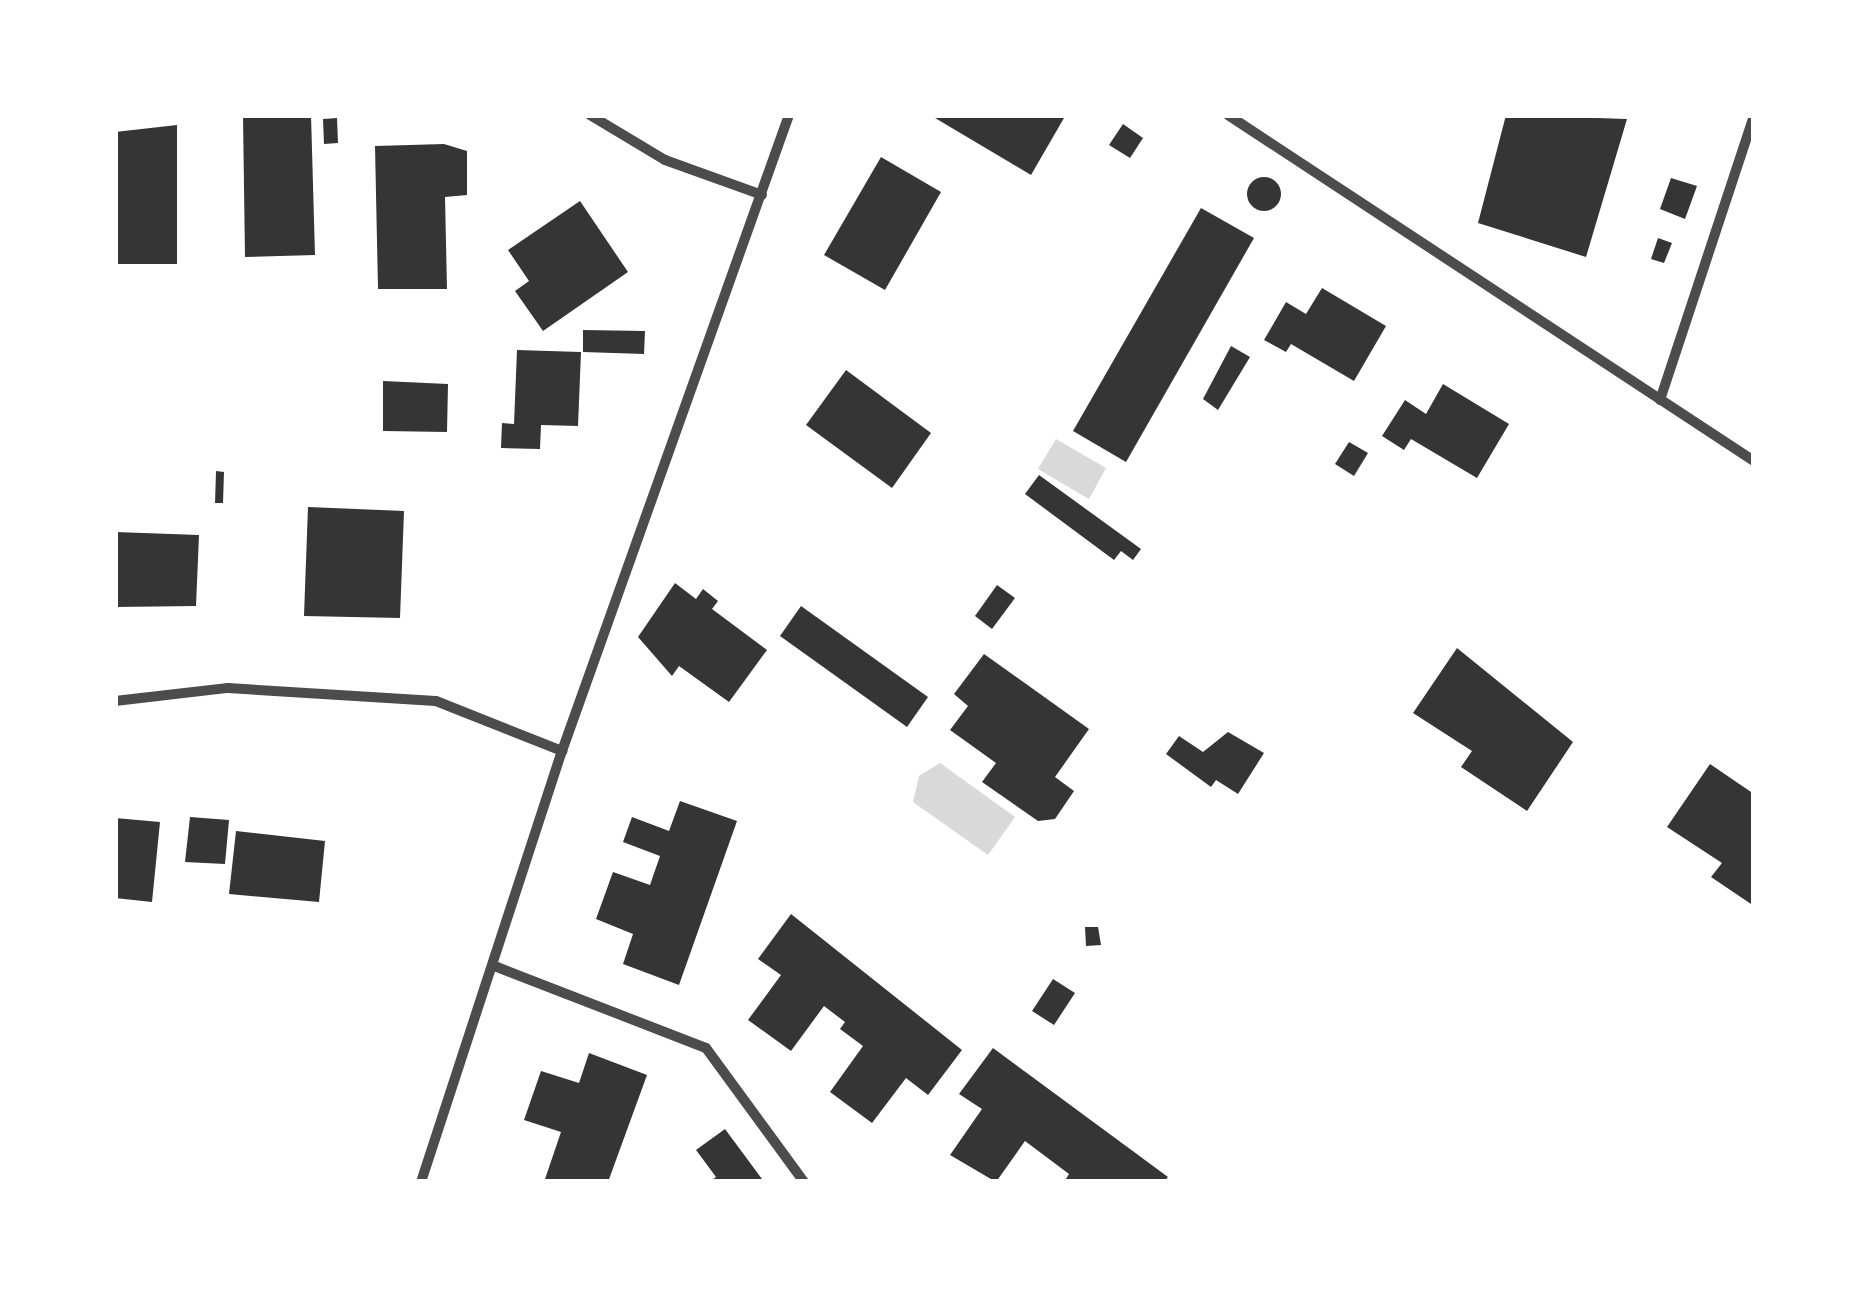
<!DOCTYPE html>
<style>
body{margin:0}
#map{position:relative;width:1869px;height:1297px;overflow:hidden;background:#fff;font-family:"Times New Roman",serif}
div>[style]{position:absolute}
.water>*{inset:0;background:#d9d9d9}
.building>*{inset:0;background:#353535}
.round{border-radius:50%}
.minor>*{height:10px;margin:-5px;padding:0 5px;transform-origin:5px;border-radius:5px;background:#4c4c4c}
span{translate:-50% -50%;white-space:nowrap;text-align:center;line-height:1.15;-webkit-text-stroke:10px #fff;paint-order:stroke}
.frame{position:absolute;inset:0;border:118px solid #fff;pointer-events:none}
</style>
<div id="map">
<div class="water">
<i style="clip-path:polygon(1056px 439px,1106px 468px,1089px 499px,1038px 469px)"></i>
<i style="clip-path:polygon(940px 763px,1015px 817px,988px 855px,913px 802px,919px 776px)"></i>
</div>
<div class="building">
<i style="clip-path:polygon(311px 115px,315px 255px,245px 257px,243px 116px)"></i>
<i style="clip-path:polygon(930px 115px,1058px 115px,1064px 118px,1031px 175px)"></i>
<i style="clip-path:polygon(1506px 115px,1627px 119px,1586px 257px,1478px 223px)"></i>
<i style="clip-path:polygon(337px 118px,338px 143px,324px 144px,323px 119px)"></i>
<i style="clip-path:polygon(1123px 124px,1143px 138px,1130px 158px,1109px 145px)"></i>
<i style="clip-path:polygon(177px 125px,177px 264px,115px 264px,115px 132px)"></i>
<i style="clip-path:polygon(444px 144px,467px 151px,467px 195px,445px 197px,447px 289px,378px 289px,375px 146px)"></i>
<i style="clip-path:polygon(881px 157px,941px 192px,885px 290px,824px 255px)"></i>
<i class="round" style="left:1247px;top:177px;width:34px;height:34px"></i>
<i style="clip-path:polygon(1671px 178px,1697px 186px,1685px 219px,1660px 209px)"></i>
<i style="clip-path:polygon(580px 201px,628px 272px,543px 331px,515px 291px,529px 281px,508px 250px)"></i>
<i style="clip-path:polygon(1201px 208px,1254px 238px,1126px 462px,1073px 431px)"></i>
<i style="clip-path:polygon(1658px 238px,1672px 243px,1664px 263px,1651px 259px)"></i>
<i style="clip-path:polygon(1322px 288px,1386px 326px,1354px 381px,1291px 344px,1286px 352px,1264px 340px,1286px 302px,1306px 314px)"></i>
<i style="clip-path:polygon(583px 330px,645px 331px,644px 354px,583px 352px)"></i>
<i style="clip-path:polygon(1231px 346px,1250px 357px,1218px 410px,1203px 399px)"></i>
<i style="clip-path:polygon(517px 350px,581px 352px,578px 426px,541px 425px,540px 449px,501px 448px,502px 423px,514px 424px)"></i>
<i style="clip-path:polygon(846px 370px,931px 433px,892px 488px,806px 425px)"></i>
<i style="clip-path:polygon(383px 381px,448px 384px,447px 432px,383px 431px)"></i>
<i style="clip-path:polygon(1443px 384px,1509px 424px,1477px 478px,1411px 439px,1404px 450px,1382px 436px,1405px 400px,1426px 414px)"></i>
<i style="clip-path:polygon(1349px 442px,1368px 453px,1354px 476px,1335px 464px)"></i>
<i style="clip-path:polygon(216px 471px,224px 472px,223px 503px,215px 503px)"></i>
<i style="clip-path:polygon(1039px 475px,1141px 549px,1133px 560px,1121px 551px,1114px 560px,1025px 494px)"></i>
<i style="clip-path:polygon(308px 507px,404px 511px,400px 618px,304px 616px)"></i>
<i style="clip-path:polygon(115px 532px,199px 535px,196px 606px,115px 607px)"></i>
<i style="clip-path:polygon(675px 583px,696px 599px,703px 589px,718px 601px,712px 609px,767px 650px,729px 702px,679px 666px,672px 676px,638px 637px)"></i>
<i style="clip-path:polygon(997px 585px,1015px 598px,992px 629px,975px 616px)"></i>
<i style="clip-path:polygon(801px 606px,928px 697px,907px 727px,780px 636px)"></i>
<i style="clip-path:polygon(1457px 648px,1573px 742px,1527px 811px,1461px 767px,1472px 751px,1413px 713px)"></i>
<i style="clip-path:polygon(984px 654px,1089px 729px,1055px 777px,1074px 791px,1055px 819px,1038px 821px,982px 782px,996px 763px,950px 730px,968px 706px,954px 694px)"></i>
<i style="clip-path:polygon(1228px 732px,1264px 753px,1238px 794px,1216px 780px,1211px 787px,1166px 754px,1179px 736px,1203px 752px)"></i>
<i style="clip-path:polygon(1710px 764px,1754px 794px,1754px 906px,1711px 877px,1722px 863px,1667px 827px)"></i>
<i style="clip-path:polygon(680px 801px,737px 821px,679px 985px,623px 964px,633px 934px,596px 919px,613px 872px,650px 885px,660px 856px,623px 842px,632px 817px,669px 831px)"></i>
<i style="clip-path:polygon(190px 817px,229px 820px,225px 864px,185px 862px)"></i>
<i style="clip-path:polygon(115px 818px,160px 822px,152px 902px,115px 898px)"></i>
<i style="clip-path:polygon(236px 831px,325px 841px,319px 902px,229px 894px)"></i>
<i style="clip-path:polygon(791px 914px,962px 1050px,928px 1095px,906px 1078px,872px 1123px,830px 1092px,863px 1046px,840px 1029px,845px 1022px,824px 1006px,791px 1051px,748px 1020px,781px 975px,758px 959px)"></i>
<i style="clip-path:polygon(1085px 927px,1098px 927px,1101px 945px,1086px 946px)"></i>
<i style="clip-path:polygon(1053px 979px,1075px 993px,1054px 1025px,1032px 1011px)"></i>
<i style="clip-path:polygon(993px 1048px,1168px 1177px,1164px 1182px,1064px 1182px,1069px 1174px,1025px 1141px,996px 1182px,950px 1155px,982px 1109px,959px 1094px)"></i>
<i style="clip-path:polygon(589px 1053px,647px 1075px,608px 1182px,544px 1182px,561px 1132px,524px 1120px,541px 1071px,579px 1083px)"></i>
<i style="clip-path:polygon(725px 1129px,762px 1179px,758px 1182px,709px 1182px,716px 1177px,696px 1150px)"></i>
</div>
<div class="minor">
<i style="left:590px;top:115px;width:87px;rotate:31deg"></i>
<i style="left:665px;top:160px;width:103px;rotate:19.8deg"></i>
<i style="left:1228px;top:115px;width:630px;rotate:33.34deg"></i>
<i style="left:1660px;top:400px;width:300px;rotate:-71.7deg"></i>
<i style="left:115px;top:701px;width:114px;rotate:-6.6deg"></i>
<i style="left:228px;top:688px;width:208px;rotate:3.6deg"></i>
<i style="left:436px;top:701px;width:136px;rotate:21.6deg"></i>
<i style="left:497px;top:967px;width:224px;rotate:21.2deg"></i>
<i style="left:706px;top:1048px;width:166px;rotate:53.8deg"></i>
<i style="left:421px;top:1182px;width:453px;rotate:-71.9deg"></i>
<i style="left:562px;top:751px;width:675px;rotate:-70.36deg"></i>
</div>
<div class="frame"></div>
</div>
